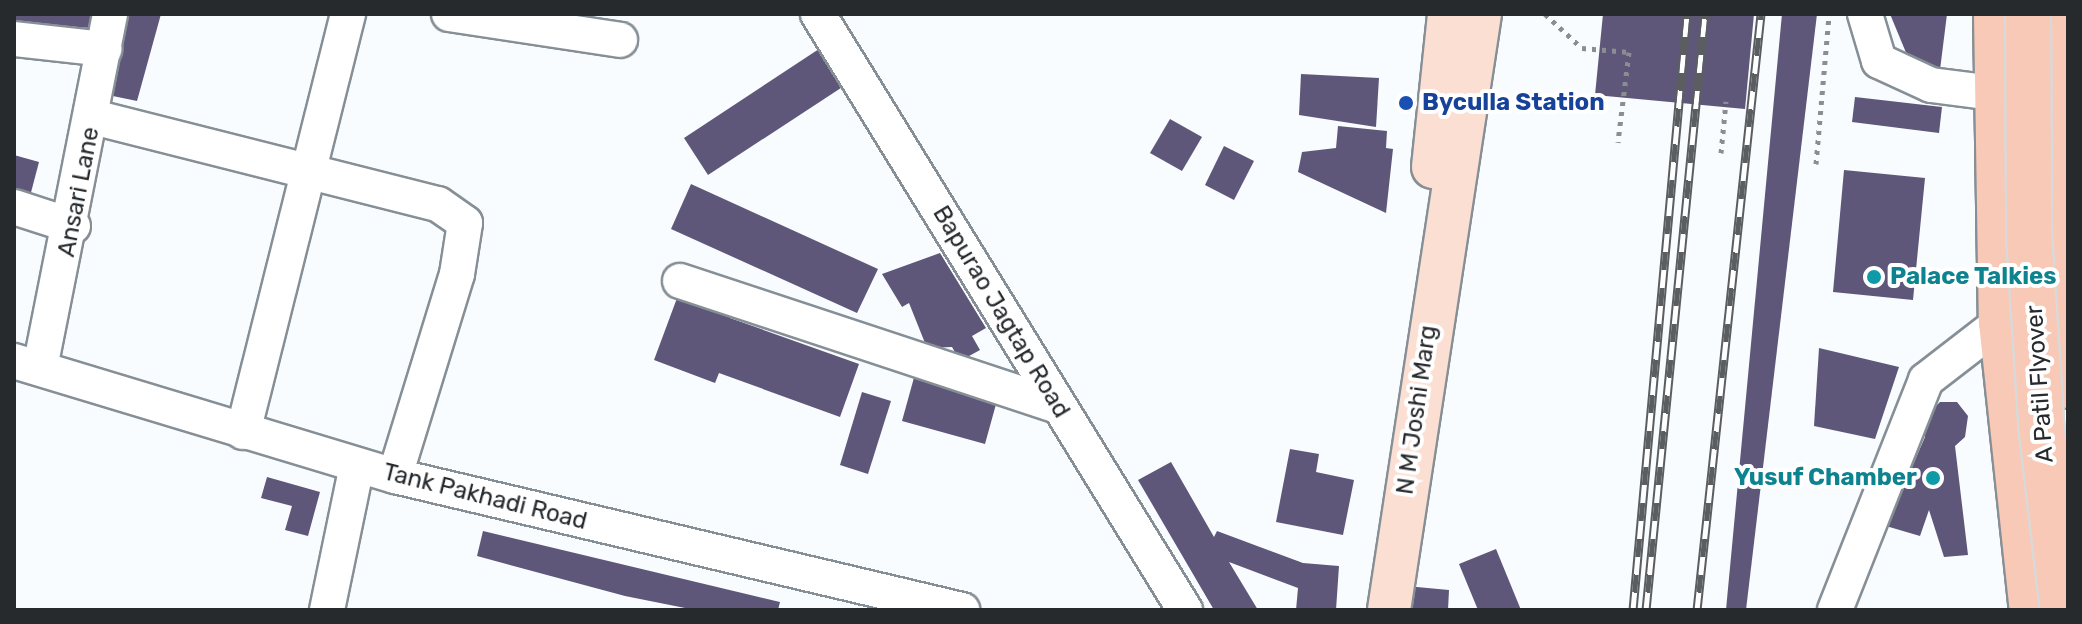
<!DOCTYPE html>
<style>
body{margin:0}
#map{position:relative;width:2082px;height:624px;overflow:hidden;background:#f8fcff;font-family:Rubik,sans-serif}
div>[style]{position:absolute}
.building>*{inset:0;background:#5e577a}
.path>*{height:5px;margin-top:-2.5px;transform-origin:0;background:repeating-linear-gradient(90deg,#8a8e91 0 4px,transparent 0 10px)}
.roads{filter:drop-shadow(2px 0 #868f96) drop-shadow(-2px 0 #868f96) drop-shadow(0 2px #868f96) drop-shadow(0 -2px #868f96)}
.minor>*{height:34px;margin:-17px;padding:0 17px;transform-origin:17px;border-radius:17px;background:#fff}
.major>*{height:42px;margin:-21px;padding:0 21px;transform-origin:21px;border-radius:21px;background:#fbdfd3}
.highway>*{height:44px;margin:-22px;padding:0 22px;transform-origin:22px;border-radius:22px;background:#f8c9b6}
.rail>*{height:9px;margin-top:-4.5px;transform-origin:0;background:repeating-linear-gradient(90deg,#fff 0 18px,#5b5e61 0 36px);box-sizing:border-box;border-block:2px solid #5b5e61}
.bridges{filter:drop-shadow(2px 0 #d8d9d9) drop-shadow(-2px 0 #d8d9d9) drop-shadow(0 2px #d8d9d9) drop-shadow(0 -2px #d8d9d9)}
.highway-bridge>*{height:44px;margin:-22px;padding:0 22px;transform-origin:22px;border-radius:22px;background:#f8c9b6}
.dots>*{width:22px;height:22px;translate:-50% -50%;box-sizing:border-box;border:4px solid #fff;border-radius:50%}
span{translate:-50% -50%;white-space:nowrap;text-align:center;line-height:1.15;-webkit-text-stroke:8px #fff;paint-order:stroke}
.transit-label{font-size:24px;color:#164399;font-weight:700}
.left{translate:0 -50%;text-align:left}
.street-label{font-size:24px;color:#272a2d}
.culture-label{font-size:24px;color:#0d838f;font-weight:700}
.right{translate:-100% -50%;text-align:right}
.frame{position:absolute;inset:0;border:16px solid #272a2d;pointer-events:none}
</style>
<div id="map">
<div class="building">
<i style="clip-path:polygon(14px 14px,104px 14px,103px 29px,14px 22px)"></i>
<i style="clip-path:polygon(121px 14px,161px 14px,137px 101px,108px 95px)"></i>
<i style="clip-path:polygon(1603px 14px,1754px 14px,1745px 109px,1595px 95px)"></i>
<i style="clip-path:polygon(1782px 14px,1817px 14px,1746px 610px,1726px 610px)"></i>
<i style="clip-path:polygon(1890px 14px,1947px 14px,1940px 70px,1907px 55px)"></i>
<i style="clip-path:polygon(822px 47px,847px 84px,708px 175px,684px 138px)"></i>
<i style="clip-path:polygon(1301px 74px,1379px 78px,1376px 127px,1299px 115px)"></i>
<i style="clip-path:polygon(1855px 97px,1942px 107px,1939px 133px,1852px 122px)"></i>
<i style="clip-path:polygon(1170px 119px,1202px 137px,1182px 171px,1150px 153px)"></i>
<i style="clip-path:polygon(1338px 126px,1387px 131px,1386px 148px,1393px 149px,1386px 213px,1298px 172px,1302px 152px,1336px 148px)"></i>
<i style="clip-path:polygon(1224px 146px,1254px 161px,1234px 200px,1205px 185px)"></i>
<i style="clip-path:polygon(14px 155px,39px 162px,29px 200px,14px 196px)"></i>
<i style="clip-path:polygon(1844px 170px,1925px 178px,1913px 300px,1833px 292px)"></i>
<i style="clip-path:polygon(691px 184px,878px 269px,857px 313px,671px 229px)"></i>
<i style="clip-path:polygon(940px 253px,986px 328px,972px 336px,980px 350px,960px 361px,952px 347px,927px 348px,909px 303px,902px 307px,882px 274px)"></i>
<i style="clip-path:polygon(680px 290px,733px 309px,730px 318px,859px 364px,840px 417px,719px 373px,715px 383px,654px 360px)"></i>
<i style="clip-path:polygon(1819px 348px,1899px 367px,1875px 439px,1814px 426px)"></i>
<i style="clip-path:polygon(915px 374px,998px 397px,985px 444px,902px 421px)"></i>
<i style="clip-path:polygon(862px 392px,891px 401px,868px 474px,840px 465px)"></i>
<i style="clip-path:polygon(1940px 402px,1957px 402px,1968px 416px,1965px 437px,1955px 446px,1968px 555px,1944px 557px,1929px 510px,1920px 536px,1886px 526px,1925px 437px,1924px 418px)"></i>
<i style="clip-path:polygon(1290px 449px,1319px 454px,1316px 472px,1354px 480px,1343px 535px,1276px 522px)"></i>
<i style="clip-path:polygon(1171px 462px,1214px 537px,1217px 531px,1303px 563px,1339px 566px,1336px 610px,1296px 610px,1298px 588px,1229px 562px,1258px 610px,1214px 610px,1138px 480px)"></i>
<i style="clip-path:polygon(267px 477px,320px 492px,308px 536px,285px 530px,292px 506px,261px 498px)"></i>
<i style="clip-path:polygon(483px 531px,780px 602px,778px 610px,695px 610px,625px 596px,477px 556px)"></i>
<i style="clip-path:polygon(1496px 549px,1521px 610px,1478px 610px,1459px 564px)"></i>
<i style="clip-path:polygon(1406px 586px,1449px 590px,1448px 610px,1404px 610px)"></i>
</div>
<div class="path">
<i style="left:1545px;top:14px;width:50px;rotate:42.6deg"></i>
<i style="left:1582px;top:48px;width:47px;rotate:4.9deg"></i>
<i style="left:1629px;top:52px;width:91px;rotate:97deg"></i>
<i style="left:1721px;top:153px;width:52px;rotate:-84.5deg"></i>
<i style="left:1816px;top:164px;width:151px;rotate:-85deg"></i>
</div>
<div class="roads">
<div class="minor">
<i style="left:449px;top:14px;width:173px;rotate:8.6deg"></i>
<i style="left:818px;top:14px;width:700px;rotate:58.38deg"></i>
<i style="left:1865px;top:14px;width:49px;rotate:73.4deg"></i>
<i style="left:1879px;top:61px;width:57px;rotate:24.8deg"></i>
<i style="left:1931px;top:85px;width:64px;rotate:7.2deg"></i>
<i style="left:14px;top:39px;width:91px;rotate:6.3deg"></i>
<i style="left:93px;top:117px;width:356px;rotate:14.2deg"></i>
<i style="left:438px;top:204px;width:33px;rotate:35deg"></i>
<i style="left:465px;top:223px;width:52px;rotate:98.9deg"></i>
<i style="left:457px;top:274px;width:211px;rotate:107.1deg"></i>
<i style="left:14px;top:207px;width:62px;rotate:17.9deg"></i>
<i style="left:680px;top:281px;width:397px;rotate:18.3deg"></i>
<i style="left:14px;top:361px;width:398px;rotate:16.8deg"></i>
<i style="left:395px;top:476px;width:583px;rotate:13.3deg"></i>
<i style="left:40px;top:368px;width:361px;rotate:-78.8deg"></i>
<i style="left:243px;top:432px;width:431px;rotate:-75.9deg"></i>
<i style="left:327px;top:610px;width:148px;rotate:-78.3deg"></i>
<i style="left:1835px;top:610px;width:247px;rotate:-68.4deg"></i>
<i style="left:1926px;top:380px;width:95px;rotate:-37.7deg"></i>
</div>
<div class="major">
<i style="left:1433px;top:167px;width:154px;rotate:-84deg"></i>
<i style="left:1389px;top:610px;width:603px;rotate:-81.32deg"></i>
</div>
<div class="highway">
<i style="left:1996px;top:14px;width:308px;rotate:89.1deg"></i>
<i style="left:2001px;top:322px;width:290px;rotate:83.9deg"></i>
<i style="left:2059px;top:14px;width:372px;rotate:88.6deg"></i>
</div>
</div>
<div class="rail">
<i style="left:1633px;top:610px;width:598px;rotate:-84.82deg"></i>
<i style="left:1646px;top:610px;width:599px;rotate:-84.35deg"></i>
<i style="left:1697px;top:610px;width:599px;rotate:-83.87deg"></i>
</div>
<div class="bridges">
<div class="highway-bridge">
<i style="left:2028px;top:14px;width:220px;rotate:89.7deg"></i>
<i style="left:2029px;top:234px;width:199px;rotate:86.3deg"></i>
<i style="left:2042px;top:433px;width:178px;rotate:83.2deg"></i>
</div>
</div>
<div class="dots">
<i style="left:1406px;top:103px;background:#1a4fb4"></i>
<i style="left:1874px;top:277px;background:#0f9aa8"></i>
<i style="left:1933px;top:478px;background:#0f9aa8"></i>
</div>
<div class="transit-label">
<span class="left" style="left:1422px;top:103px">Byculla Station</span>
</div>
<div class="street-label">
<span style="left:79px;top:192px;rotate:-79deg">Ansari Lane</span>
<span style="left:1001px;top:312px;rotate:59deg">Bapurao Jagtap Road</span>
<span style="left:2040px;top:384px;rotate:-94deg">A Patil Flyover</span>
<span style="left:1417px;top:410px;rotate:-82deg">N M Joshi Marg</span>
<span style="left:485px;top:497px;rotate:14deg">Tank Pakhadi Road</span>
</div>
<div class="culture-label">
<span class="left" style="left:1890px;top:277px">Palace Talkies</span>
<span class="right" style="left:1917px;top:478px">Yusuf Chamber</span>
</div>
<div class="frame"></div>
</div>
